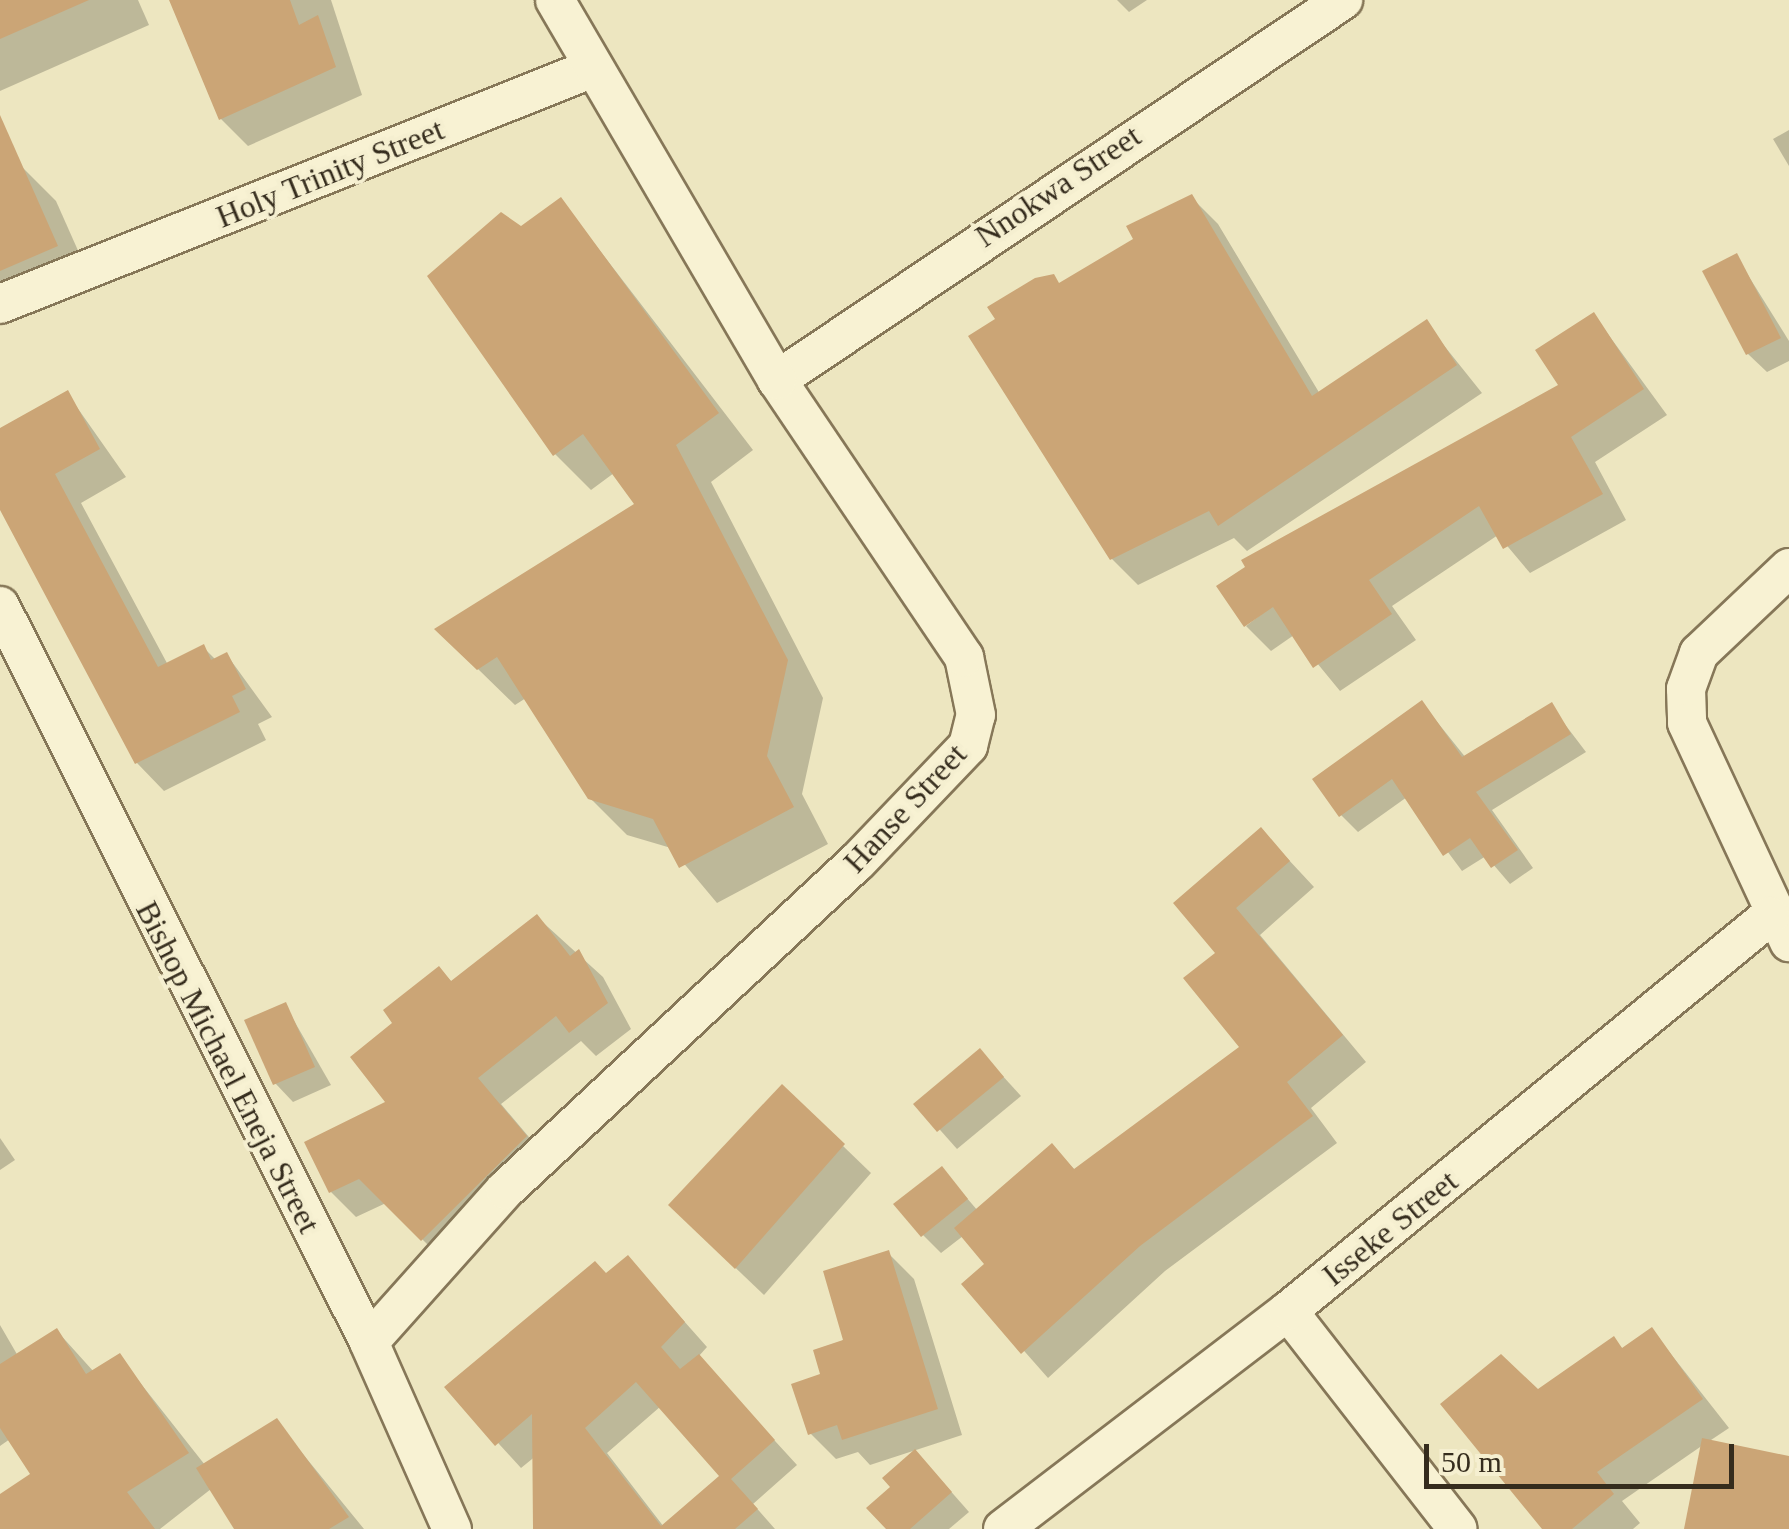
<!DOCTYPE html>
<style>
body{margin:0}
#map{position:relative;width:1789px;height:1529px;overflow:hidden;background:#ede6c0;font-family:"Times New Roman",serif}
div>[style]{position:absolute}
.shadow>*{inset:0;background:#0003}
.building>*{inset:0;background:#cba576}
.roads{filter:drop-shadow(2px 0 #867758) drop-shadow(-2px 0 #867758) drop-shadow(0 2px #867758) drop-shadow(0 -2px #867758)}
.street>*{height:38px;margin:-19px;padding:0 19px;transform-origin:19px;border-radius:19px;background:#f8f2d3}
span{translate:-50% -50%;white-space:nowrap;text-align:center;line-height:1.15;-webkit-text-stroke:8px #f5efd0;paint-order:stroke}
.street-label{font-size:32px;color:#352c1d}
.scale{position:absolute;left:1424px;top:1444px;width:310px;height:45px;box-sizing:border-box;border:5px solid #352c1d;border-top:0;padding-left:12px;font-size:30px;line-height:35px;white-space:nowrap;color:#352c1d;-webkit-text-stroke:8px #f5efd0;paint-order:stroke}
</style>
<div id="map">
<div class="shadow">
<i style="clip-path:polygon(0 0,138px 0,149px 25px,0 91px)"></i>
<i style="clip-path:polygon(172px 0,331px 0,362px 95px,248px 146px,221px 119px)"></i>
<i style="clip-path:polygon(1117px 0,1147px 0,1129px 12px)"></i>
<i style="clip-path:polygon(1789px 130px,1789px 166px,1773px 139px)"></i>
<i style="clip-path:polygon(20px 165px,56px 201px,92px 282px,0 323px,0 174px)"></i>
<i style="clip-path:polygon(1191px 197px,1218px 224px,1320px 394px,1426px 323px,1482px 393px,1247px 551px,1234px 538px,1138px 585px,1112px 559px,1061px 285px,1137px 240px,1129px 227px)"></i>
<i style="clip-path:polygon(561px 200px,753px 450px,711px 482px,823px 698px,802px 794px,828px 844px,717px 903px,671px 848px,627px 835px,590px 798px,526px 698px,515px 705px,438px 630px,637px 505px,614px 473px,591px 490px,555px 454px,521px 229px)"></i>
<i style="clip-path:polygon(1736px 256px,1789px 341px,1789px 361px,1767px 372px,1748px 354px)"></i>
<i style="clip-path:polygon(1594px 315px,1667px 415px,1595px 462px,1626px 520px,1530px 573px,1498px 535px,1392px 606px,1416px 640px,1340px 691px,1294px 635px,1271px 651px,1246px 626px,1561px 386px)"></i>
<i style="clip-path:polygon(67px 393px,126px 477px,81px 503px,168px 665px,203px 647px,216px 660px,227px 655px,272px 717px,258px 724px,266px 740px,164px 791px,137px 763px,0 504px,0 431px)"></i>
<i style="clip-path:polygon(1422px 703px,1466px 758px,1551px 706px,1586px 752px,1492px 810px,1533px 868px,1510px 884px,1486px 856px,1462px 871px,1407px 797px,1358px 832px,1341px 815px)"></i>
<i style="clip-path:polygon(1261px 830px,1314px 887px,1260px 935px,1366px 1062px,1311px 1108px,1337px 1143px,1165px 1271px,1048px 1378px,965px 1284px,988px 1264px,963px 1236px,941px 1253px,923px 1235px,942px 1169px,978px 1211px,1052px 1147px,1076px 1171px,1243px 1047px,1219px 953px)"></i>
<i style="clip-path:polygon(537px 917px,603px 977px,631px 1029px,596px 1056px,581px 1041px,501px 1104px,550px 1162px,447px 1264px,386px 1203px,356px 1217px,331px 1192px,389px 1103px,396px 1024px,439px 969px,453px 983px)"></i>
<i style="clip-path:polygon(285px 1005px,331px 1085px,293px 1102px,275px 1083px)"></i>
<i style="clip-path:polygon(980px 1051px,1021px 1096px,957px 1149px,917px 1104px)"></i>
<i style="clip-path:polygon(0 1138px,15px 1160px,0 1170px)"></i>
<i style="clip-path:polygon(843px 1146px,871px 1173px,764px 1295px,699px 1233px)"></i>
<i style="clip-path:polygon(888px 1253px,914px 1279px,962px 1435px,870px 1465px,858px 1452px,836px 1459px,810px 1433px,824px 1376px)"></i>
<i style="clip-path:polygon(evenodd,628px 1258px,707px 1347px,698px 1357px,797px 1465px,753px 1504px,775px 1529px,541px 1529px,537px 1455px,521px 1468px,447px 1387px,628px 1258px,661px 1406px,722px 1476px,664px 1527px,607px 1453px,661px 1406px)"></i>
<i style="clip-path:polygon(0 1325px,18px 1356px,57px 1331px,94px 1372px,119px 1356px,205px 1465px,276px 1421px,364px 1529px,237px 1529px,211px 1489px,160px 1529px,0 1529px,0 1497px,33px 1475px,10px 1439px,0 1446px)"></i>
<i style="clip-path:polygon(1652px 1330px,1729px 1428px,1708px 1442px,1789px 1459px,1789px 1529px,1687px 1529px,1703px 1445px,1622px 1501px,1640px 1523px,1633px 1529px,1545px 1529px,1537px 1393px,1613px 1339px,1624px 1350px)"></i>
<i style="clip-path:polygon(933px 1471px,969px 1512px,949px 1529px,889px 1529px)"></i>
</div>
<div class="building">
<i style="clip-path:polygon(0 0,89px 0,0 39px)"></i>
<i style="clip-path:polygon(169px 0,290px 0,299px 25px,318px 15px,336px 67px,219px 120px)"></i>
<i style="clip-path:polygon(0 115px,58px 246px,0 271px)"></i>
<i style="clip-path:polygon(1192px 194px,1312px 396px,1427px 319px,1457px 365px,1218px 526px,1209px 511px,1110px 560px,968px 336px,995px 319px,987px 307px,1035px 278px,1054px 274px,1059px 283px,1133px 239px,1126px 226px)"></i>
<i style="clip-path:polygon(561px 197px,719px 413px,676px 445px,788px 660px,767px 756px,794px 807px,679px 868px,653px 819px,588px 799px,497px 657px,477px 670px,434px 629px,634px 504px,583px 434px,553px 456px,427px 276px,501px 212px,521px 226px)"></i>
<i style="clip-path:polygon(1737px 253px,1781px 338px,1746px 355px,1702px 271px)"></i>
<i style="clip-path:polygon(1594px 312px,1644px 389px,1571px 437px,1603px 494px,1503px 549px,1479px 506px,1369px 580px,1392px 614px,1313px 668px,1273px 607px,1244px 627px,1216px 586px,1245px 567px,1241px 560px,1558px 385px,1535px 350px)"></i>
<i style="clip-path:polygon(68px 390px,100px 449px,55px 474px,158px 667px,204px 644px,211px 660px,227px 652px,246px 689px,232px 696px,240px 712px,135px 764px,0 510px,0 428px)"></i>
<i style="clip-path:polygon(1422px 700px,1462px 757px,1552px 702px,1571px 734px,1476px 792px,1518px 850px,1491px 868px,1470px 838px,1443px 856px,1392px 779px,1339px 817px,1312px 779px)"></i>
<i style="clip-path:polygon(1261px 827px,1290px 861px,1236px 908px,1343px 1035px,1287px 1082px,1313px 1116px,1140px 1246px,1021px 1354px,961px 1284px,984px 1264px,954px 1228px,1052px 1143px,1074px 1169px,1239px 1047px,1183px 978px,1215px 953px,1173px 903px)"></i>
<i style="clip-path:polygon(537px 914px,570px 956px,579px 949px,608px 1003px,569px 1033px,556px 1016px,478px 1078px,527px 1136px,421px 1241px,359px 1179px,329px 1193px,304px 1142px,385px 1102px,350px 1057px,392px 1023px,383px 1010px,439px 966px,451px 981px)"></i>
<i style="clip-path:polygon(286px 1002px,315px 1067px,273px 1085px,244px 1020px)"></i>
<i style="clip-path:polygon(980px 1048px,1004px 1077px,937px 1132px,913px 1104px)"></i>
<i style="clip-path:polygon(782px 1084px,845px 1144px,735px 1269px,668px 1205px)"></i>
<i style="clip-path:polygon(942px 1166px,968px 1199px,921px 1237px,893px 1204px)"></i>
<i style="clip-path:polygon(889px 1250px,938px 1409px,842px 1440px,837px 1425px,808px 1435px,791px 1384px,820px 1374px,813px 1350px,843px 1340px,823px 1271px)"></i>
<i style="clip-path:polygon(evenodd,628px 1255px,685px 1322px,661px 1347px,680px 1369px,699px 1354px,775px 1440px,731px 1479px,758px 1509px,735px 1529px,533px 1529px,532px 1414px,495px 1446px,444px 1387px,595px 1261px,606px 1273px,628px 1255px,636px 1382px,719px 1476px,661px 1526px,585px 1428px,636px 1382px)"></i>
<i style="clip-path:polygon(1652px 1327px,1703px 1399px,1597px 1472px,1614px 1494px,1572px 1529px,1542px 1529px,1440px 1404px,1501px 1354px,1538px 1389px,1614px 1336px,1622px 1348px)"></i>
<i style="clip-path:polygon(57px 1328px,86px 1374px,120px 1353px,189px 1453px,127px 1492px,155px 1529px,0 1529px,0 1494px,30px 1474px,0 1428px,0 1364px)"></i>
<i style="clip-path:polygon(277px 1418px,349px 1517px,329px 1529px,234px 1529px,196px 1468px)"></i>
<i style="clip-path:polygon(1702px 1438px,1789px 1456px,1789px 1529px,1684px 1529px)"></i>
<i style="clip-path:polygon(915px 1449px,952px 1492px,910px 1529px,886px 1529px,866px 1508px,890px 1487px,882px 1478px)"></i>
</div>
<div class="roads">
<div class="street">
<i style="left:0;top:304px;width:633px;rotate:-21.7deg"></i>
<i style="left:777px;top:380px;width:682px;rotate:-33.88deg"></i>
<i style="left:1789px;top:568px;width:124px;rotate:136.6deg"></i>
<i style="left:1699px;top:653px;width:38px;rotate:110deg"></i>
<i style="left:1686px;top:689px;width:34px;rotate:88deg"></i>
<i style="left:1687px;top:723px;width:242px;rotate:65deg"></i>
<i style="left:0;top:606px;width:823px;rotate:63.37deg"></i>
<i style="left:369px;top:1342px;width:205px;rotate:66.1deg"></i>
<i style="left:1288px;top:1311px;width:276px;rotate:52.1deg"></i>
<i style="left:369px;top:1342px;width:204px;rotate:-48.2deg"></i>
<i style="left:505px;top:1190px;width:481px;rotate:-43deg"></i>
<i style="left:857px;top:862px;width:161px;rotate:-46.3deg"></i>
<i style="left:968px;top:746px;width:32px;rotate:-76deg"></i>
<i style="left:976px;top:715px;width:59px;rotate:-101.7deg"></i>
<i style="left:964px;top:657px;width:334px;rotate:-124deg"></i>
<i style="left:777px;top:380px;width:440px;rotate:-120.3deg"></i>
<i style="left:1003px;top:1529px;width:359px;rotate:-37.4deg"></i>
<i style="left:1288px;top:1311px;width:623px;rotate:-39.33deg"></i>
</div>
</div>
<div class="street-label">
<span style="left:330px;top:173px;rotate:-22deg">Holy Trinity Street</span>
<span style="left:1058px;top:186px;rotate:-34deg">Nnokwa Street</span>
<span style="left:905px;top:808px;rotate:-47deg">Hanse Street</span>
<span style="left:228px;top:1067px;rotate:63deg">Bishop Michael Eneja Street</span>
<span style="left:1390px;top:1228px;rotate:-39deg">Isseke Street</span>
</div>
<div class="scale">50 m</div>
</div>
